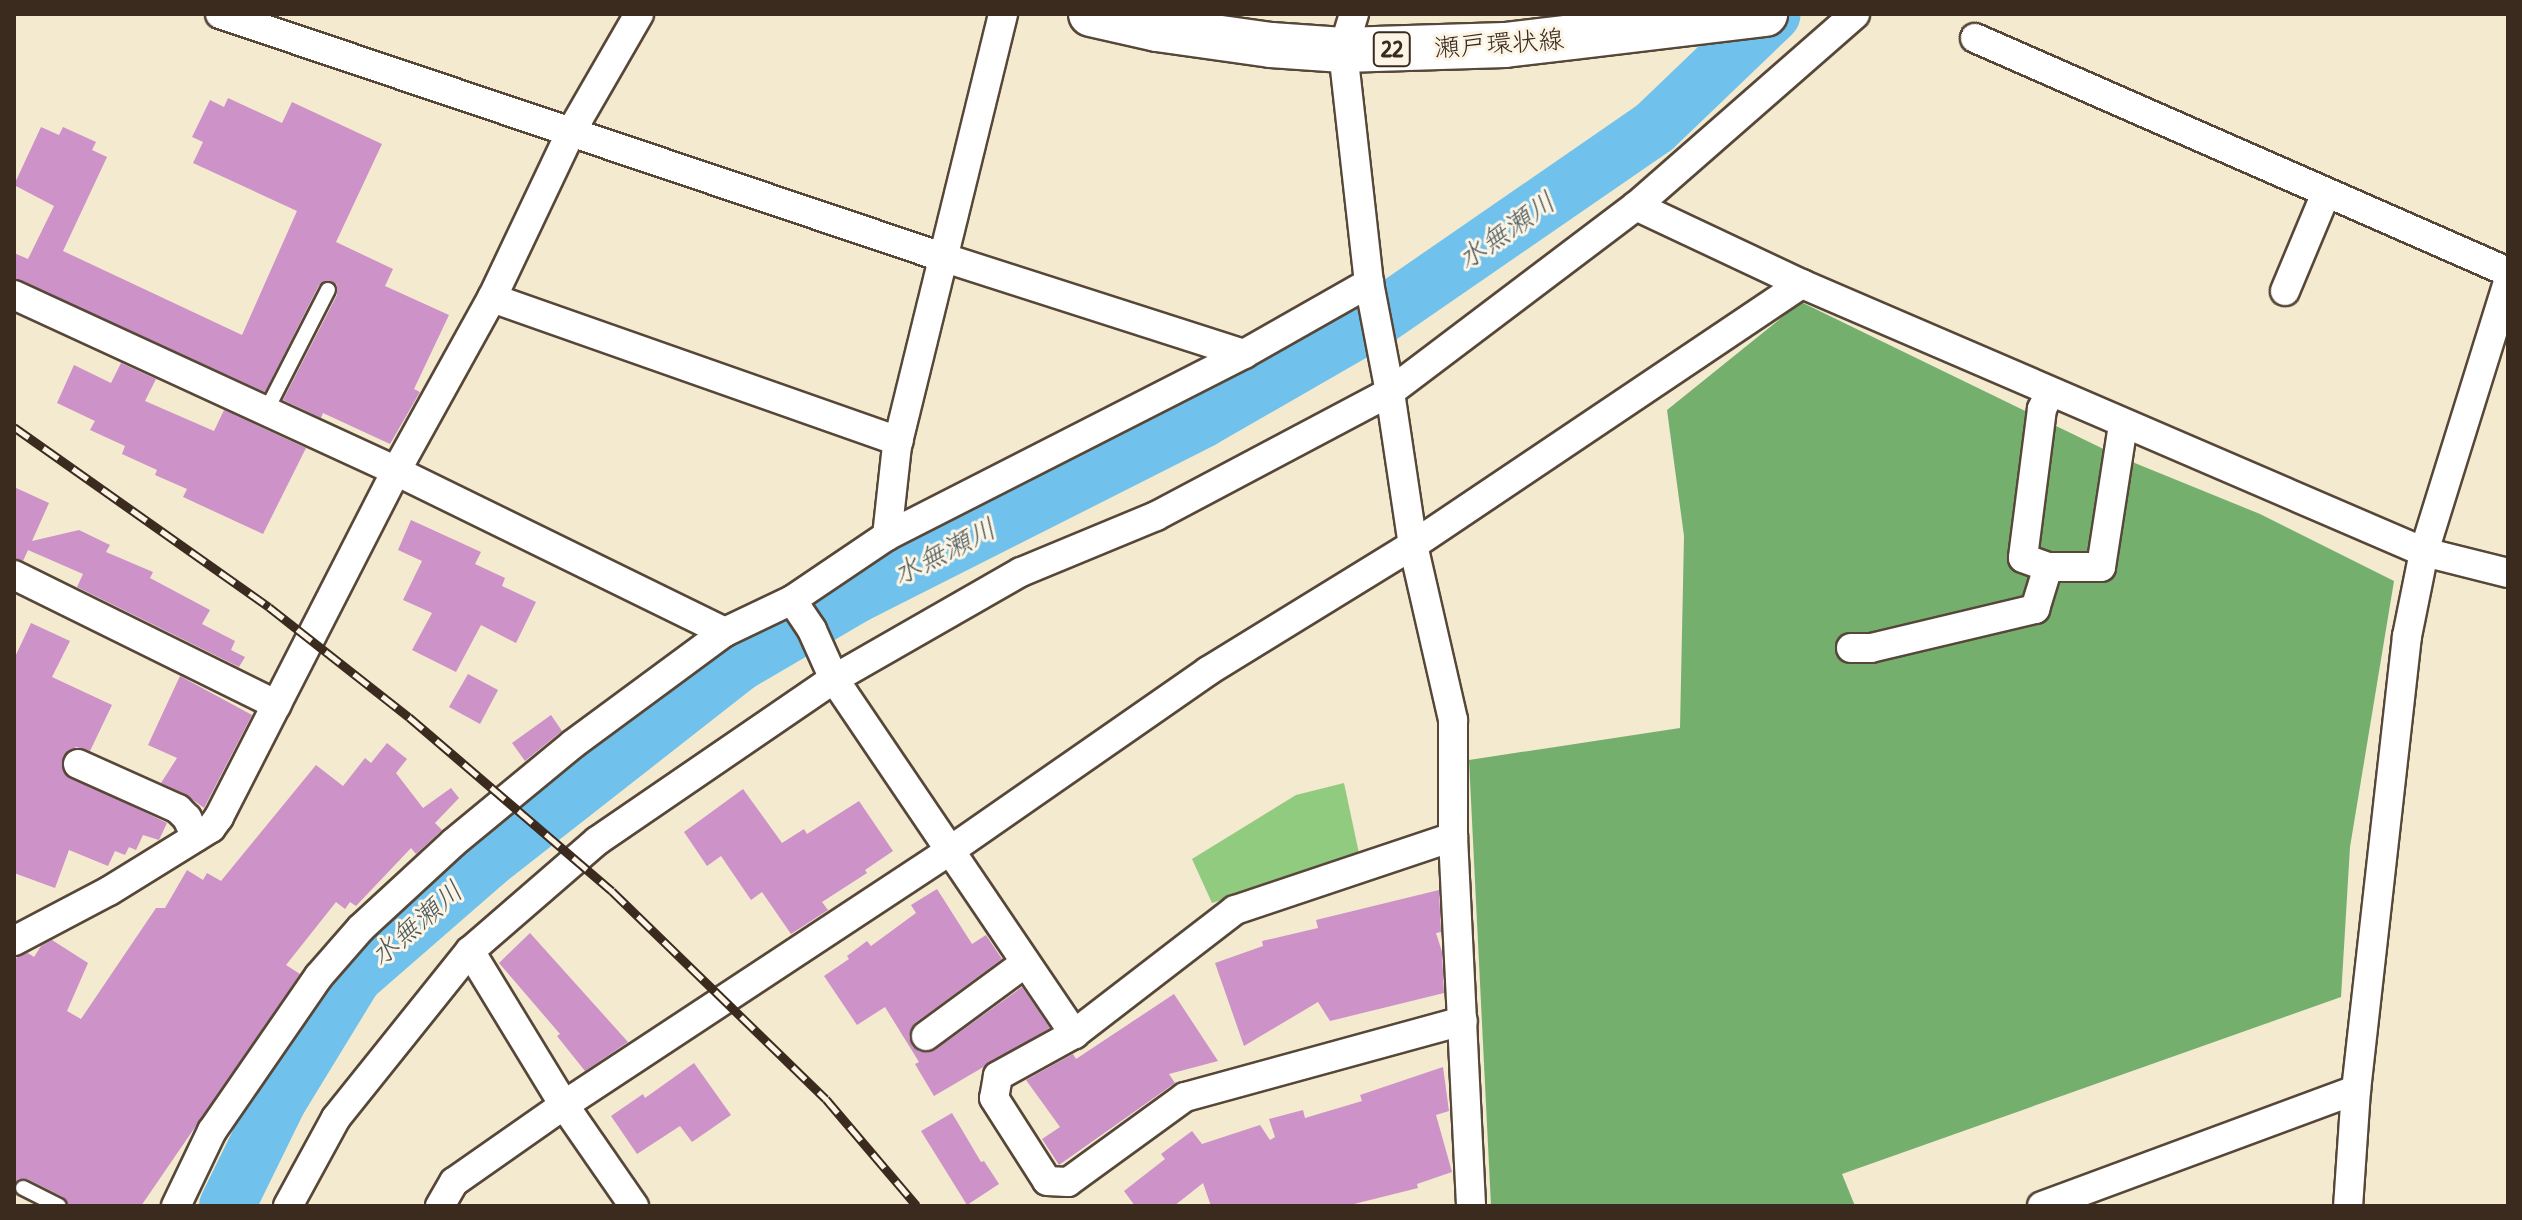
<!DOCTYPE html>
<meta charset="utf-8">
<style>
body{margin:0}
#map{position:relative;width:2522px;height:1220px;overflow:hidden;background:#f3eacf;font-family:"Patrick Hand","Klee One",sans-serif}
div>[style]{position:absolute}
.green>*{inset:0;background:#91cb80}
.forest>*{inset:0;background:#74af6e}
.river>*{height:56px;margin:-28px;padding:0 28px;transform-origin:28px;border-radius:28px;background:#70c2ec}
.building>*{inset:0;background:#cd92c7}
.roads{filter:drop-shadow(2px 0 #574739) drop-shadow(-2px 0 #574739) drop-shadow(0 2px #574739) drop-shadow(0 -2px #574739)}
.lane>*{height:14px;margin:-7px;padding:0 7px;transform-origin:7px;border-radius:7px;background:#fff}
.street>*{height:28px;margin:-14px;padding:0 14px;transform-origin:14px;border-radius:14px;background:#fff}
.primary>*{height:44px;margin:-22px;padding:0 22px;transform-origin:22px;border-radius:22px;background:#fff}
.rail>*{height:9px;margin-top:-4.5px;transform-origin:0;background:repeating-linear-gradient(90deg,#fcf5e5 0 18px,#3b2a1e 0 36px);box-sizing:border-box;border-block:2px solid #3b2a1e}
span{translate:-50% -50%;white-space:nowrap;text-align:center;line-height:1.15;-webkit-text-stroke:6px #fcf5e5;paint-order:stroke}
.shield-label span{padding:2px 6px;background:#fcf5e5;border:2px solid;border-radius:6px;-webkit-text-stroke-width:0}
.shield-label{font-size:24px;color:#3b2a1e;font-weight:700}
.street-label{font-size:26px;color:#3b2a1e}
.water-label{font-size:28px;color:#4b585c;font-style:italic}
.frame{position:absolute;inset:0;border:16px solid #3b2a1e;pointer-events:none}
</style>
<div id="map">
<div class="green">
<i style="clip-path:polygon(1344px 783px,1360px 858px,1212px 903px,1192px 859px,1296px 795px)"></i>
</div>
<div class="forest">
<i style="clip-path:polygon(1801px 302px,2120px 457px,2260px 514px,2394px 581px,2350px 847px,2341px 997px,1842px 1174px,1855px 1206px,1491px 1206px,1469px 760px,1680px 728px,1684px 536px,1667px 410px)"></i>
</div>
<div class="river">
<i style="left:227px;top:1206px;width:118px;rotate:-63.9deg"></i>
<i style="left:279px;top:1100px;width:144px;rotate:-58.6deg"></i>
<i style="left:354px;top:977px;width:176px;rotate:-41.1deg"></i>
<i style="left:487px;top:861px;width:319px;rotate:-38.1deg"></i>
<i style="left:738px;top:664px;width:137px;rotate:-30.3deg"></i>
<i style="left:856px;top:595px;width:388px;rotate:-26.8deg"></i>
<i style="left:1202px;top:420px;width:195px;rotate:-29.9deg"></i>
<i style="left:1371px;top:323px;width:345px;rotate:-34.6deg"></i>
<i style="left:1655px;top:127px;width:163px;rotate:-43.8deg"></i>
</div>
<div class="building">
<i style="clip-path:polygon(228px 98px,282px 123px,292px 102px,382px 144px,336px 242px,393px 269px,385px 286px,449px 315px,414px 389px,420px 392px,390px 444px,323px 413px,321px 418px,283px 400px,337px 295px,337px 285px,332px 281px,319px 285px,265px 392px,14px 278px,14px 253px,28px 259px,54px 206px,14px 185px,41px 127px,59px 135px,63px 127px,96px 142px,92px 150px,107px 157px,63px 251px,242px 335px,297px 211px,193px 163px,203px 142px,192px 137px,210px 100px,224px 107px)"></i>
<i style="clip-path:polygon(121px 363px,156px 379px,145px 401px,214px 431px,224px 410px,306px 448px,263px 534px,183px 497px,187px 489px,155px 475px,157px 470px,122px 454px,125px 446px,90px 430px,95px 421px,57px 403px,74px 365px,111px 383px)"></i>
<i style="clip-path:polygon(14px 487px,49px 503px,32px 541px,79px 530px,110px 545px,106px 552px,153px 572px,150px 578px,210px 610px,202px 624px,235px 641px,231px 650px,245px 657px,239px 667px,77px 587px,83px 574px,28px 550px,23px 561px,14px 558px)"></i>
<i style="clip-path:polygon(411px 520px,481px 552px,475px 564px,505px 578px,502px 586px,536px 602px,516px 643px,481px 625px,456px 672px,412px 650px,432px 613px,403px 600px,422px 561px,398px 550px)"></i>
<i style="clip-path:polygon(31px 623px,70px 641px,52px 677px,112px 705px,90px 751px,76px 747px,63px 756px,64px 773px,167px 823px,159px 840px,143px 835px,136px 850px,129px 847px,125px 855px,115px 851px,108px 866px,69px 850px,55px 888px,14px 873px,14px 659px)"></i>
<i style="clip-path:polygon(468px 674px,498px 690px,480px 724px,449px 707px)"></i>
<i style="clip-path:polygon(180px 676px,252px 715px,204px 808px,185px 794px,161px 783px,177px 758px,148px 745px)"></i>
<i style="clip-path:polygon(551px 715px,562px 731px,525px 761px,512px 743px)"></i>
<i style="clip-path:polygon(387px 743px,407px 759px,396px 773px,423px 808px,451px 788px,459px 798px,435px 823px,442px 830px,416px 854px,411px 848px,356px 906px,350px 902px,345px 909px,336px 902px,286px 965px,300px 974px,141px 1206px,69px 1206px,63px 1197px,27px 1179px,18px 1179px,14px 1184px,14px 962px,17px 957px,28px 953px,34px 957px,41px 946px,52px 940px,88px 963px,67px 1011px,81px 1019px,156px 908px,165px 908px,187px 870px,203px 880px,207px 873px,221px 881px,316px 765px,343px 786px,365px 758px,371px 763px)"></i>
<i style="clip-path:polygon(743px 789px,782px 843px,804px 829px,807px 834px,859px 801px,893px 851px,865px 870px,867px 873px,822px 902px,828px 910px,791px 934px,762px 892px,751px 900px,721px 856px,707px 866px,684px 832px)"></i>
<i style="clip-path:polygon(937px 889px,972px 944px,986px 935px,1002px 959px,915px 1023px,909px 1037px,913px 1047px,920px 1052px,935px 1050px,1022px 987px,1050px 1028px,934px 1096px,915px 1064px,919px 1062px,885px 1007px,857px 1025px,824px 976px,849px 959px,847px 956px,867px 941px,871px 946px,916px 913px,911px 905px)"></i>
<i style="clip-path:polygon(1439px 890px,1441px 932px,1436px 933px,1442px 952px,1444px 993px,1330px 1021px,1318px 1002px,1244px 1046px,1215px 963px,1263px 946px,1262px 941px,1318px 928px,1316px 920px)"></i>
<i style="clip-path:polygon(530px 933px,628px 1042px,585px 1071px,557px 1036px,560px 1034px,499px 963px)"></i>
<i style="clip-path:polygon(1174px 994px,1218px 1061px,1169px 1074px,1175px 1083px,1059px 1165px,1042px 1139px,1060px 1127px,1026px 1080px,1073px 1054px,1076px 1059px)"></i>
<i style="clip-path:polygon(694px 1063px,731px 1115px,692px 1142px,680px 1126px,637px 1154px,611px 1116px,643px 1094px,645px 1098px)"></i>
<i style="clip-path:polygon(1443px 1067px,1449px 1111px,1436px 1115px,1452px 1172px,1417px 1184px,1418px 1188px,1346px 1206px,1211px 1206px,1203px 1183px,1174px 1206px,1135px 1206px,1124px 1191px,1165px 1159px,1161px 1154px,1192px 1131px,1202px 1144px,1260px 1125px,1270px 1140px,1275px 1137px,1269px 1119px,1303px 1110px,1305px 1118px,1362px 1101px,1360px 1095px)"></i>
<i style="clip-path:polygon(952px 1113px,981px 1162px,984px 1161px,999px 1184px,967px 1205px,921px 1131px)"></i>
</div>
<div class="roads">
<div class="lane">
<i style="left:266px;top:411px;width:136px;rotate:-62.9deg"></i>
<i style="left:23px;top:1188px;width:40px;rotate:26.6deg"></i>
</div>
<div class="street">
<i style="left:220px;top:14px;width:765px;rotate:18.6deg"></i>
<i style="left:945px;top:258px;width:314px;rotate:17.8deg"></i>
<i style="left:1975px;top:38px;width:582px;rotate:23.7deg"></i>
<i style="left:1636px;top:206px;width:183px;rotate:25.2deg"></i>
<i style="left:1802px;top:284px;width:677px;rotate:23.31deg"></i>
<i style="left:2424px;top:552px;width:86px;rotate:101.4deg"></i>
<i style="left:2407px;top:636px;width:457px;rotate:96.4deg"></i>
<i style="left:2356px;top:1090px;width:116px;rotate:93.9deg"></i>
<i style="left:2508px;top:282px;width:283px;rotate:107.3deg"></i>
<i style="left:2424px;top:552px;width:87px;rotate:14deg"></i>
<i style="left:1369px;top:283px;width:111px;rotate:79.1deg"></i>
<i style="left:1390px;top:392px;width:155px;rotate:81.5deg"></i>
<i style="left:1413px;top:545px;width:180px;rotate:77.1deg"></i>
<i style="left:1453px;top:720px;width:117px;rotate:90deg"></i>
<i style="left:1453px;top:837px;width:369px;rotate:87.2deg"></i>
<i style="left:2285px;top:291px;width:106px;rotate:-67.3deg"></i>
<i style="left:14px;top:295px;width:421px;rotate:24.7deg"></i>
<i style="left:396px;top:471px;width:366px;rotate:26.1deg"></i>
<i style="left:492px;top:298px;width:431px;rotate:19.4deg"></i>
<i style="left:2050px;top:393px;width:18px;rotate:117deg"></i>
<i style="left:2042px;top:409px;width:150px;rotate:97.3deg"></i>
<i style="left:2023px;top:558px;width:27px;rotate:20deg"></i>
<i style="left:2048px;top:567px;width:53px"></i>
<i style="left:2101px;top:567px;width:144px;rotate:-81.2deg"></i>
<i style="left:887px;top:536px;width:91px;rotate:-83.7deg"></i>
<i style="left:897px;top:446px;width:445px;rotate:-76.2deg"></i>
<i style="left:14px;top:575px;width:293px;rotate:26.3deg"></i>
<i style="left:792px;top:600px;width:36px;rotate:56deg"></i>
<i style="left:812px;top:630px;width:54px;rotate:65.8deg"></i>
<i style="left:834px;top:679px;width:429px;rotate:55.9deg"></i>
<i style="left:1074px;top:1034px;width:203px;rotate:-37.6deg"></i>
<i style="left:1235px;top:910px;width:230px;rotate:-18.5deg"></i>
<i style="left:1851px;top:648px;width:20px"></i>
<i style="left:1871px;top:648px;width:169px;rotate:-13.4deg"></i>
<i style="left:2035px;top:609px;width:44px;rotate:-72.8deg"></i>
<i style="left:78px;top:764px;width:110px;rotate:24.2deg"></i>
<i style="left:178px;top:809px;width:13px;rotate:45deg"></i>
<i style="left:187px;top:818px;width:21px;rotate:65deg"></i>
<i style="left:14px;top:941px;width:107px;rotate:-27.8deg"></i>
<i style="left:109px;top:891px;width:120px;rotate:-31.7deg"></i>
<i style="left:211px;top:828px;width:14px;rotate:-54deg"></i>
<i style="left:219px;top:817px;width:389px;rotate:-62.9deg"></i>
<i style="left:396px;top:471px;width:198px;rotate:-61deg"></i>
<i style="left:492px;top:298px;width:184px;rotate:-64.6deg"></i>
<i style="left:571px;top:132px;width:136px;rotate:-60deg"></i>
<i style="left:470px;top:951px;width:180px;rotate:58.6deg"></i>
<i style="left:564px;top:1105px;width:123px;rotate:55.3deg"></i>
<i style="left:1074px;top:1034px;width:87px;rotate:151.1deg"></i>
<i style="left:998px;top:1076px;width:22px;rotate:100deg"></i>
<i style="left:994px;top:1098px;width:98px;rotate:57.4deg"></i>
<i style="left:1047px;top:1181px;width:21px;rotate:3deg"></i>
<i style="left:1068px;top:1182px;width:145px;rotate:-36deg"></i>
<i style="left:1185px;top:1097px;width:288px;rotate:-15.3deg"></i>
<i style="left:926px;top:1036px;width:123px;rotate:-36.4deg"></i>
<i style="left:176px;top:1206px;width:83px;rotate:-64.4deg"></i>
<i style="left:212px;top:1131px;width:188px;rotate:-55.4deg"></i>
<i style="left:319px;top:976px;width:64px;rotate:-48.8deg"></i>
<i style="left:361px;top:928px;width:125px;rotate:-42.7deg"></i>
<i style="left:453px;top:843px;width:156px;rotate:-39.5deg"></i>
<i style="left:573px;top:744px;width:189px;rotate:-36.4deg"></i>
<i style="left:725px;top:632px;width:74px;rotate:-25.5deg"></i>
<i style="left:792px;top:600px;width:115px;rotate:-34deg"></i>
<i style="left:887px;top:536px;width:401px;rotate:-27deg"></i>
<i style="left:1244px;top:354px;width:144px;rotate:-29.6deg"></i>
<i style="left:1369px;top:283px;width:234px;rotate:-96.4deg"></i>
<i style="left:1343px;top:50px;width:38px;rotate:-73deg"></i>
<i style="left:288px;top:1206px;width:100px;rotate:-61.4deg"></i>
<i style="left:336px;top:1118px;width:214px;rotate:-51.3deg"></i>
<i style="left:470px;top:951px;width:168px;rotate:-40.9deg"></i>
<i style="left:597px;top:841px;width:287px;rotate:-34.4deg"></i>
<i style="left:834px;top:679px;width:215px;rotate:-29.8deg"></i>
<i style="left:1021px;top:572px;width:146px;rotate:-22.5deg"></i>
<i style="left:1156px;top:516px;width:265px;rotate:-27.9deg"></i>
<i style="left:1390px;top:392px;width:308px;rotate:-37.1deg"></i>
<i style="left:1636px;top:206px;width:291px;rotate:-41.2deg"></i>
<i style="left:440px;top:1206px;width:28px;rotate:-60deg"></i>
<i style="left:454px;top:1182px;width:134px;rotate:-35deg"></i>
<i style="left:564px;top:1105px;width:460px;rotate:-33.4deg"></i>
<i style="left:948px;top:852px;width:317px;rotate:-34.8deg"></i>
<i style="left:1208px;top:671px;width:241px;rotate:-31.6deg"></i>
<i style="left:1413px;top:545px;width:468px;rotate:-33.9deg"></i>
<i style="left:2042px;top:1206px;width:335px;rotate:-20.3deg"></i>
</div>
<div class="primary">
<i style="left:1091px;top:14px;width:68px;rotate:12.8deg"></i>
<i style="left:1157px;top:29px;width:115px;rotate:8deg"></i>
<i style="left:1271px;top:45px;width:72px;rotate:4deg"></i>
<i style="left:1343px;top:50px;width:162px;rotate:-1.8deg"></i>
<i style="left:1505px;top:45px;width:262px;rotate:-6.8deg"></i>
</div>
</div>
<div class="rail">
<i style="left:14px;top:427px;width:312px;rotate:35.2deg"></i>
<i style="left:269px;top:607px;width:178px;rotate:38.2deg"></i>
<i style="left:409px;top:717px;width:267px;rotate:40.6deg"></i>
<i style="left:612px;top:891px;width:298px;rotate:44.2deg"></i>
<i style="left:826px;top:1099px;width:140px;rotate:49.6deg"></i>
</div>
<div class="shield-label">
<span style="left:1392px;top:49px">22</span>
</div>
<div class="street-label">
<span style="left:1499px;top:43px;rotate:-4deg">瀬戸環状線</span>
</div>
<div class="water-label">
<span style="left:1506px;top:230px;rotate:-35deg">水無瀬川</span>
<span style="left:944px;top:551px;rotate:-27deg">水無瀬川</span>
<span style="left:416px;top:923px;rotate:-41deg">水無瀬川</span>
</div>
<div class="frame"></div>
</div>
